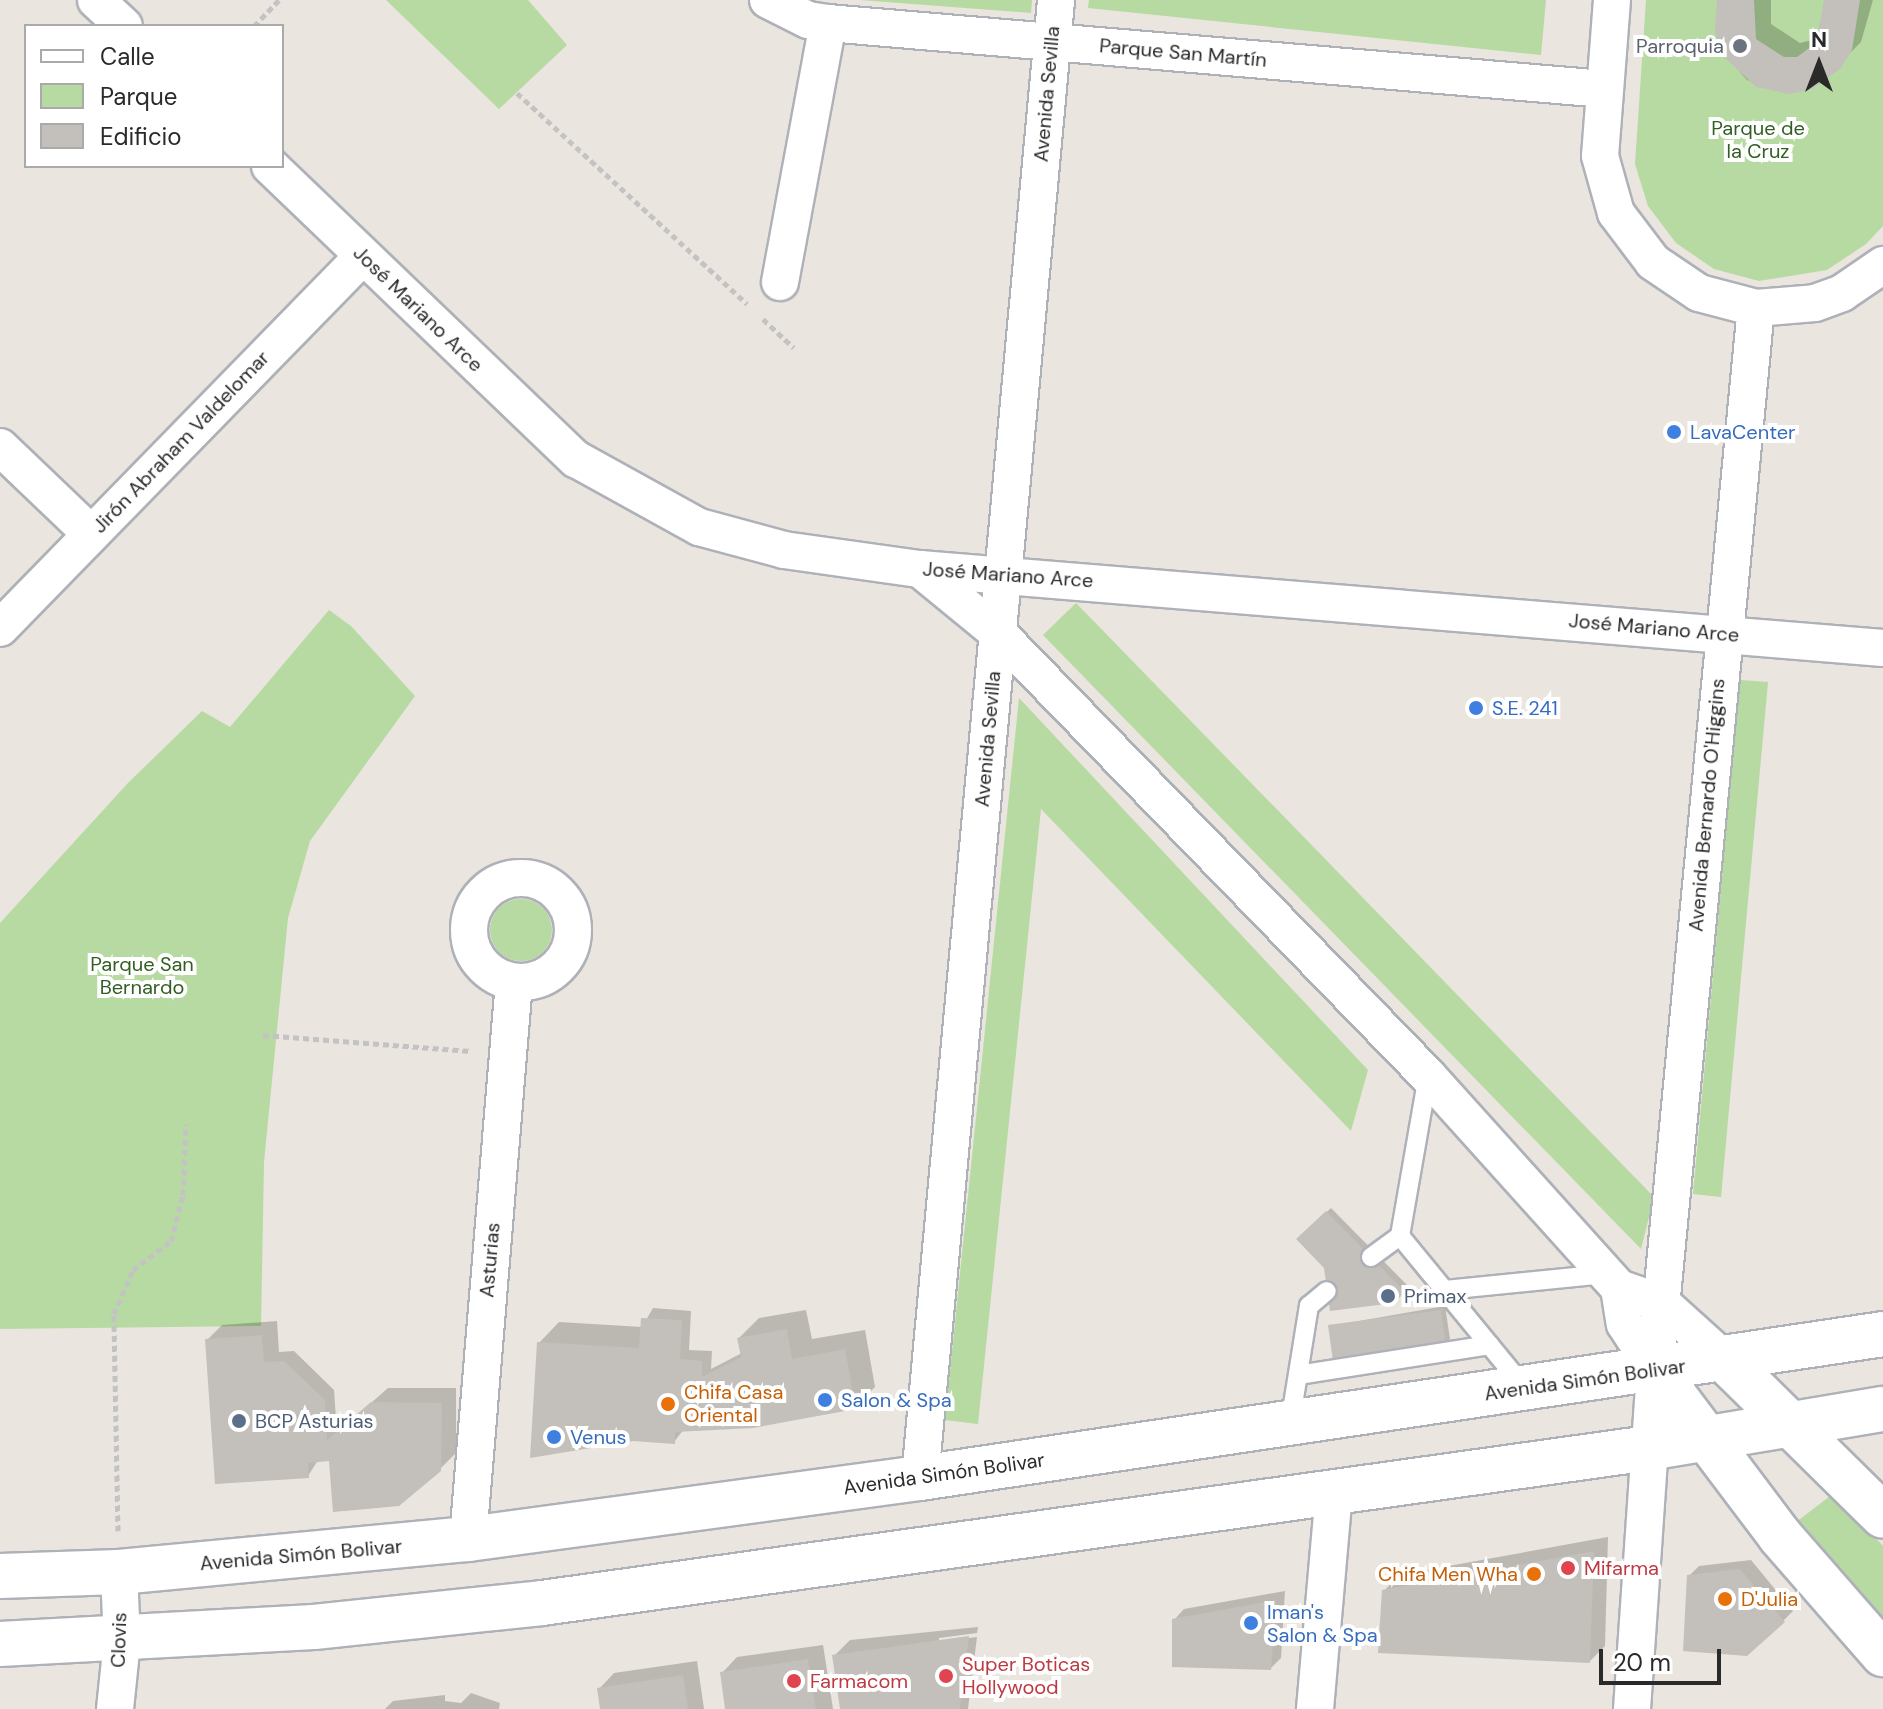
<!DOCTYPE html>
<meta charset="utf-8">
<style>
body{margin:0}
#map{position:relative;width:1883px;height:1709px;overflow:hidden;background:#eae5de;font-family:"DM Sans",sans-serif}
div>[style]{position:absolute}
.green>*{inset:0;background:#b6daa2}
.round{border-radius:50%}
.shadow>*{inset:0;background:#0003}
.building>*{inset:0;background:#c3bfba}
.path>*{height:5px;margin-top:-2.5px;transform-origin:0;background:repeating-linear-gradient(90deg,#c3c3c3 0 6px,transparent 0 10px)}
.roads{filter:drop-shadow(2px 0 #afb1b9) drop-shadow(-2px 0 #afb1b9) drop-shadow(0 2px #afb1b9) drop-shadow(0 -2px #afb1b9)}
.service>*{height:18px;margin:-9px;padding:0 9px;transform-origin:9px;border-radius:9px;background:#fff}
.minor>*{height:36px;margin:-18px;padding:0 18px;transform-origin:18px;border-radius:18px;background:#fff}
.minor>.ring{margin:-18px;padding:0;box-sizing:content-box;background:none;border:36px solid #fff;border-radius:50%}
.tertiary>*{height:44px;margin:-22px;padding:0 22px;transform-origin:22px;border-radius:22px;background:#fff}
.secondary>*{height:44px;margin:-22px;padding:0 22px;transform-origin:22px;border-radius:22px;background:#fff}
.dots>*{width:22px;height:22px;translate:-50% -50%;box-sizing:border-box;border:4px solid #fff;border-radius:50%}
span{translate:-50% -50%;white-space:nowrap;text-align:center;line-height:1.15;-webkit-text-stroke:8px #fff;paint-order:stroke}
.worship-label{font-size:20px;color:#5b616d}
.right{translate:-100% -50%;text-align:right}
.street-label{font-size:20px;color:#2a2a2a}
.park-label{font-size:20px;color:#315e23}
.shop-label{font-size:20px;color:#366cbe}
.left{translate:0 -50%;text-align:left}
.service-label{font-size:20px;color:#4e5e75}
.food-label{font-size:20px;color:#c56008}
.health-label{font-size:20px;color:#be3a42}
.legend{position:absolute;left:24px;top:24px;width:260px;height:144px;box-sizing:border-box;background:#fff;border:2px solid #aaa;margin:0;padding:10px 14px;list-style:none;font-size:24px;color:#2a2a2a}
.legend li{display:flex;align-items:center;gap:16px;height:40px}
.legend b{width:40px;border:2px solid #aaa}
.north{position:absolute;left:1779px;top:24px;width:80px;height:80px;-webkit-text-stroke:6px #fff;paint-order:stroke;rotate:0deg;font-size:22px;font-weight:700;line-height:32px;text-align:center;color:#2a2a2a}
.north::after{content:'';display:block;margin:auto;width:28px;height:36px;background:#2a2a2a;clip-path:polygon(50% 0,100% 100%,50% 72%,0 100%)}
.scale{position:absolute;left:1599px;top:1649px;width:122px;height:36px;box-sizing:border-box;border:4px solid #2a2a2a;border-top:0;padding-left:10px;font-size:24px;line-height:28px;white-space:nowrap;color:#2a2a2a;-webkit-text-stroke:6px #fff;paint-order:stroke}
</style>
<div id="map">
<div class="green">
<i style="clip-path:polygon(386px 0,528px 0,567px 45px,499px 109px)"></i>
<i style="clip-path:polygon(860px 0,1032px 0,1031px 13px)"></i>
<i style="clip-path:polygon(1089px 0,1546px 0,1541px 55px,1088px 8px)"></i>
<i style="clip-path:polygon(1646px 0,1883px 0,1883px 226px,1866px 244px,1827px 270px,1759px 281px,1714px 269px,1676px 243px,1648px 206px,1635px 164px)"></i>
<i style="clip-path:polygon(1076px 603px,1654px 1197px,1641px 1249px,1043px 635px)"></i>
<i style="clip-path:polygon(329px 610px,351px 626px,415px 696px,310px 841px,288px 918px,264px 1162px,261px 1326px,0 1329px,0 923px,128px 783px,202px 711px,230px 727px)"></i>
<i style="clip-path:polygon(1740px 680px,1768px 682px,1721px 1197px,1693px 1194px)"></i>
<i style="clip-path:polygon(1019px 698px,1368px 1070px,1351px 1131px,1041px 809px,978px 1424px,945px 1420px)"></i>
<i class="round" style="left:490px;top:899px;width:62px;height:62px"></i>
<i style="clip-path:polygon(1834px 1493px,1883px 1546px,1883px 1625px,1791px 1526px)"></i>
</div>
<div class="shadow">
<i style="clip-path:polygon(1719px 0,1771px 0,1771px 24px,1800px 43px,1820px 38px,1826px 0,1873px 0,1861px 42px,1845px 58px,1778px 91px,1747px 80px,1724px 54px)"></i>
<i style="clip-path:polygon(1331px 1208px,1408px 1286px,1393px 1302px,1326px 1267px,1299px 1239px)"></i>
<i style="clip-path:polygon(1445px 1306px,1450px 1339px,1445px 1343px,1330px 1326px)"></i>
<i style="clip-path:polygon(653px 1308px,691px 1311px,689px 1350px,712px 1351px,711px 1369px,742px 1353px,739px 1338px,759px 1318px,806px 1310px,812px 1339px,865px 1330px,875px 1387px,855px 1407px,684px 1429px,674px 1442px,539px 1343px,559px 1322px,642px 1327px)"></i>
<i style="clip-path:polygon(277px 1321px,279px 1352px,294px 1351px,334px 1390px,337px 1433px,388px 1388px,456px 1388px,456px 1453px,440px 1469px,331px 1457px,318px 1460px,308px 1476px,207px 1340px,222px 1325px)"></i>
<i style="clip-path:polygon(1608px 1537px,1605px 1646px,1590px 1661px,1384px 1591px,1399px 1575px)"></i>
<i style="clip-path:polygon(1751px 1560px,1793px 1611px,1783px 1621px,1689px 1576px,1699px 1566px)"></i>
<i style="clip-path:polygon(1285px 1591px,1281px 1658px,1271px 1668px,1174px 1620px,1184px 1609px)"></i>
<i style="clip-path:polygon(978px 1627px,977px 1633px,939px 1638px,939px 1642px,977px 1637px,968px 1709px,842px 1709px,834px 1656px,850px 1640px)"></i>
<i style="clip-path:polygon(823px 1645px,833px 1709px,727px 1709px,722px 1673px,737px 1657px)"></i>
<i style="clip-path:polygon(697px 1661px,704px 1709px,602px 1709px,599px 1689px,614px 1673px)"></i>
<i style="clip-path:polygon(471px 1693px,500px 1703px,499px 1709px,385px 1709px,393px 1701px,445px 1695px,445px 1701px,461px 1703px)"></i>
</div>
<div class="building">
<i style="clip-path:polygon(1717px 0,1754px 0,1756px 39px,1784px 57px,1797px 57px,1816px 43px,1824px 0,1860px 0,1852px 50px,1840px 69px,1812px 89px,1789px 94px,1756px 87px,1722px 55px,1715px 32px)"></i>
<i style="clip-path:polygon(1326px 1211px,1405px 1292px,1394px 1303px,1330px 1311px,1324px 1268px,1296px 1239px)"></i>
<i style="clip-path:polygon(1441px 1310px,1446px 1345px,1333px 1361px,1328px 1325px)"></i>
<i style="clip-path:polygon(641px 1318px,682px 1320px,680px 1359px,702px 1361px,702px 1377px,741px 1357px,737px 1338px,787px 1329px,792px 1359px,845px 1349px,856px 1409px,753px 1428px,675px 1432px,675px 1444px,633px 1441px,530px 1458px,537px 1342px,639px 1348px)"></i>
<i style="clip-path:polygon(262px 1335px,264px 1362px,284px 1361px,325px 1400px,327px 1440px,371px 1402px,442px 1403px,441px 1471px,399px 1506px,333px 1512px,329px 1461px,308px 1463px,309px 1478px,215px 1484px,205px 1339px)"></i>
<i style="clip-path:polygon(1594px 1551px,1590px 1663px,1378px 1653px,1382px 1590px)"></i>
<i style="clip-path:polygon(1740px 1569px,1785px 1622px,1747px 1656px,1683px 1651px,1687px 1575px)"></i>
<i style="clip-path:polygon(1276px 1600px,1271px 1670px,1172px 1667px,1172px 1619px)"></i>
<i style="clip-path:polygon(969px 1636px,960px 1709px,840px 1709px,832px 1655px)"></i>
<i style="clip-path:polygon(808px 1659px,816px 1709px,725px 1709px,720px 1672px)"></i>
<i style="clip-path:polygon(683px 1675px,688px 1709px,600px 1709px,597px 1688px)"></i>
</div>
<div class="path">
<i style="left:254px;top:26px;width:36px;rotate:-46deg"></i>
<i style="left:517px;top:93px;width:312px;rotate:42.5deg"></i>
<i style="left:763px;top:319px;width:42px;rotate:43.1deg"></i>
<i style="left:263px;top:1035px;width:208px;rotate:4.4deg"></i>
<i style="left:118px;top:1531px;width:217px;rotate:-91.1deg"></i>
<i style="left:114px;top:1314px;width:48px;rotate:-66.6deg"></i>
<i style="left:133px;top:1270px;width:48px;rotate:-37.3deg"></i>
<i style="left:171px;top:1241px;width:48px;rotate:-75.4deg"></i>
<i style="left:183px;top:1195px;width:71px;rotate:-87.6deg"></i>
</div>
<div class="roads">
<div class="service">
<i style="left:1400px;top:1236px;width:195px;rotate:50.6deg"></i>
<i style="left:1371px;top:1257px;width:36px;rotate:-36deg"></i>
<i style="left:1400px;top:1236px;width:162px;rotate:-80.1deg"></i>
<i style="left:1445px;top:1290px;width:161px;rotate:-5.7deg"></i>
<i style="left:1298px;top:1375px;width:194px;rotate:-8.9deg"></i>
<i style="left:1290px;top:1423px;width:119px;rotate:-80.8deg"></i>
<i style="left:1309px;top:1306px;width:23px;rotate:-40deg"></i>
</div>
<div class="minor">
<i style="left:96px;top:0;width:38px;rotate:43deg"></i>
<i style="left:768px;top:0;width:45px;rotate:26.6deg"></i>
<i style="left:808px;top:20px;width:20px;rotate:9deg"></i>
<i style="left:828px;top:23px;width:779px;rotate:4.86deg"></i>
<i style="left:1612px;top:0;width:156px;rotate:94.4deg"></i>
<i style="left:1600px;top:156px;width:59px;rotate:74.3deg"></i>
<i style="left:1616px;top:213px;width:61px;rotate:52.9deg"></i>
<i style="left:1653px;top:262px;width:55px;rotate:34deg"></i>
<i style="left:1699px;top:293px;width:59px;rotate:14.7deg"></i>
<i style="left:1756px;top:308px;width:59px;rotate:-4.8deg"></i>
<i style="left:1815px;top:303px;width:29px;rotate:-20deg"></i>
<i style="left:1842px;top:293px;width:50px;rotate:-34.3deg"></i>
<i style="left:270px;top:166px;width:424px;rotate:43.8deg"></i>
<i style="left:576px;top:459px;width:141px;rotate:28.9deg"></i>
<i style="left:699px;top:527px;width:88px;rotate:15.1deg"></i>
<i style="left:784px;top:550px;width:137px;rotate:8deg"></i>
<i style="left:920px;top:569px;width:966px;rotate:4.69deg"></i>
<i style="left:780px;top:282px;width:263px;rotate:-79.5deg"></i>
<i style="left:0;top:447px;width:126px;rotate:43.7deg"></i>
<i style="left:920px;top:569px;width:101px;rotate:39.4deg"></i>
<i style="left:998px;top:633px;width:617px;rotate:45.85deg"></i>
<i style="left:1428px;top:1076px;width:285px;rotate:48deg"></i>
<i style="left:1619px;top:1288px;width:46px;rotate:19.2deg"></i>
<i style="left:1662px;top:1303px;width:84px;rotate:42.1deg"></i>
<i style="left:0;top:628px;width:518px;rotate:-45.7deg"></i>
<i class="ring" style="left:469px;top:878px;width:68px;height:68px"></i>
<i style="left:1619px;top:1288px;width:36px;rotate:81deg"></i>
<i style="left:1625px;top:1324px;width:55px;rotate:56.9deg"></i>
<i style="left:920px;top:1478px;width:1484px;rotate:-84.74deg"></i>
<i style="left:468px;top:1539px;width:559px;rotate:-85.28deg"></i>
<i style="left:115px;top:1709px;width:68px;rotate:-84.1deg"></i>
<i style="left:122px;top:1641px;width:69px;rotate:-92.5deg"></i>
<i style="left:1315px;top:1709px;width:219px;rotate:-85deg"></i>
<i style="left:1632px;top:1709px;width:340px;rotate:-86.1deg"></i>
<i style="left:1655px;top:1370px;width:1067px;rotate:-84.57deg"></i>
</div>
<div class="tertiary">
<i style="left:1724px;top:1359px;width:223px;rotate:44.6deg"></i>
<i style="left:1655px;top:1370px;width:208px;rotate:53deg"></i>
<i style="left:1780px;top:1536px;width:157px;rotate:48.9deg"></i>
</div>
<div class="secondary">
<i style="left:0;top:1576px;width:119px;rotate:-1.9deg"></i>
<i style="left:119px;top:1572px;width:351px;rotate:-5.4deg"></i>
<i style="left:468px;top:1539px;width:456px;rotate:-7.7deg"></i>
<i style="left:920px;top:1478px;width:974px;rotate:-8.5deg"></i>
<i style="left:0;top:1644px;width:314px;rotate:-3.1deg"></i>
<i style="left:314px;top:1627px;width:229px;rotate:-6deg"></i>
<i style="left:542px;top:1603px;width:1118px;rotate:-7.97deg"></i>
<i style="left:1649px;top:1448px;width:237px;rotate:-9.5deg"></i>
</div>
</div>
<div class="dots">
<i style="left:1740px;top:46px;background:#6b7280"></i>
<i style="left:1674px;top:432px;background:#3f7fe0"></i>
<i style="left:1476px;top:708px;background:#3f7fe0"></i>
<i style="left:1388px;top:1296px;background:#5c6f8a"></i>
<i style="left:825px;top:1400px;background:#3f7fe0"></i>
<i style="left:668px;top:1404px;background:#e8710a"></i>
<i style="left:239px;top:1421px;background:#5c6f8a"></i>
<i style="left:554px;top:1437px;background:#3f7fe0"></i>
<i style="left:1568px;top:1568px;background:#e0444e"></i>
<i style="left:1534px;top:1574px;background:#e8710a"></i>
<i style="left:1725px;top:1599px;background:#e8710a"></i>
<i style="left:1251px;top:1623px;background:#3f7fe0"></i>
<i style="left:946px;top:1676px;background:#e0444e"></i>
<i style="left:794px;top:1681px;background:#e0444e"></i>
</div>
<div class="worship-label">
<span class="right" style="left:1724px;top:46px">Parroquia</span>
</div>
<div class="street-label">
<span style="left:1183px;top:53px;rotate:5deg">Parque San Martín</span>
<span style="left:1047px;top:94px;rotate:-85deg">Avenida Sevilla</span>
<span style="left:418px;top:309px;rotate:44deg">José Mariano Arce</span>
<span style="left:181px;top:442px;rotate:-46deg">Jirón Abraham Valdelomar</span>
<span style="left:1008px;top:575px;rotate:4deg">José Mariano Arce</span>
<span style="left:1654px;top:628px;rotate:5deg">José Mariano Arce</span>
<span style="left:988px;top:739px;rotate:-85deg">Avenida Sevilla</span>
<span style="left:1707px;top:805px;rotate:-85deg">Avenida Bernardo O'Higgins</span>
<span style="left:490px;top:1260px;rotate:-85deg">Asturias</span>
<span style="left:1585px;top:1380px;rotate:-8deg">Avenida Simón Bolivar</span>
<span style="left:944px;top:1474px;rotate:-8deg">Avenida Simón Bolivar</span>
<span style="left:301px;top:1555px;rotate:-5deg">Avenida Simón Bolivar</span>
<span style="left:119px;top:1640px;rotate:-88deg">Clovis</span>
</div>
<div class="park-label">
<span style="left:1758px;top:140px">Parque de<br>la Cruz</span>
<span style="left:142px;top:976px">Parque San<br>Bernardo</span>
</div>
<div class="shop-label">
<span class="left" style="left:1690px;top:432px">LavaCenter</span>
<span class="left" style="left:1492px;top:708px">S.E. 241</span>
<span class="left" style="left:841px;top:1400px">Salon &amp; Spa</span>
<span class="left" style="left:570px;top:1437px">Venus</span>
<span class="left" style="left:1267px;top:1624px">Iman's<br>Salon &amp; Spa</span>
</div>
<div class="service-label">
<span class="left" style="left:1404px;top:1296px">Primax</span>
<span class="left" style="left:255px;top:1421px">BCP Asturias</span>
</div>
<div class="food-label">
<span class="left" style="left:684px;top:1404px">Chifa Casa<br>Oriental</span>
<span class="right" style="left:1518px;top:1574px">Chifa Men Wha</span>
<span class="left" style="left:1741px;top:1599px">D'Julia</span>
</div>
<div class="health-label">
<span class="left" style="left:1584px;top:1568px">Mifarma</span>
<span class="left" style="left:962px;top:1676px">Super Boticas<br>Hollywood</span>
<span class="left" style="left:810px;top:1681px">Farmacom</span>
</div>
<ul class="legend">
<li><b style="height:10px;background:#fff"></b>Calle</li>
<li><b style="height:22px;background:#b6daa2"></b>Parque</li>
<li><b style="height:22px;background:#c3bfba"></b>Edificio</li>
</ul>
<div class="north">N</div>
<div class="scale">20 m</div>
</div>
